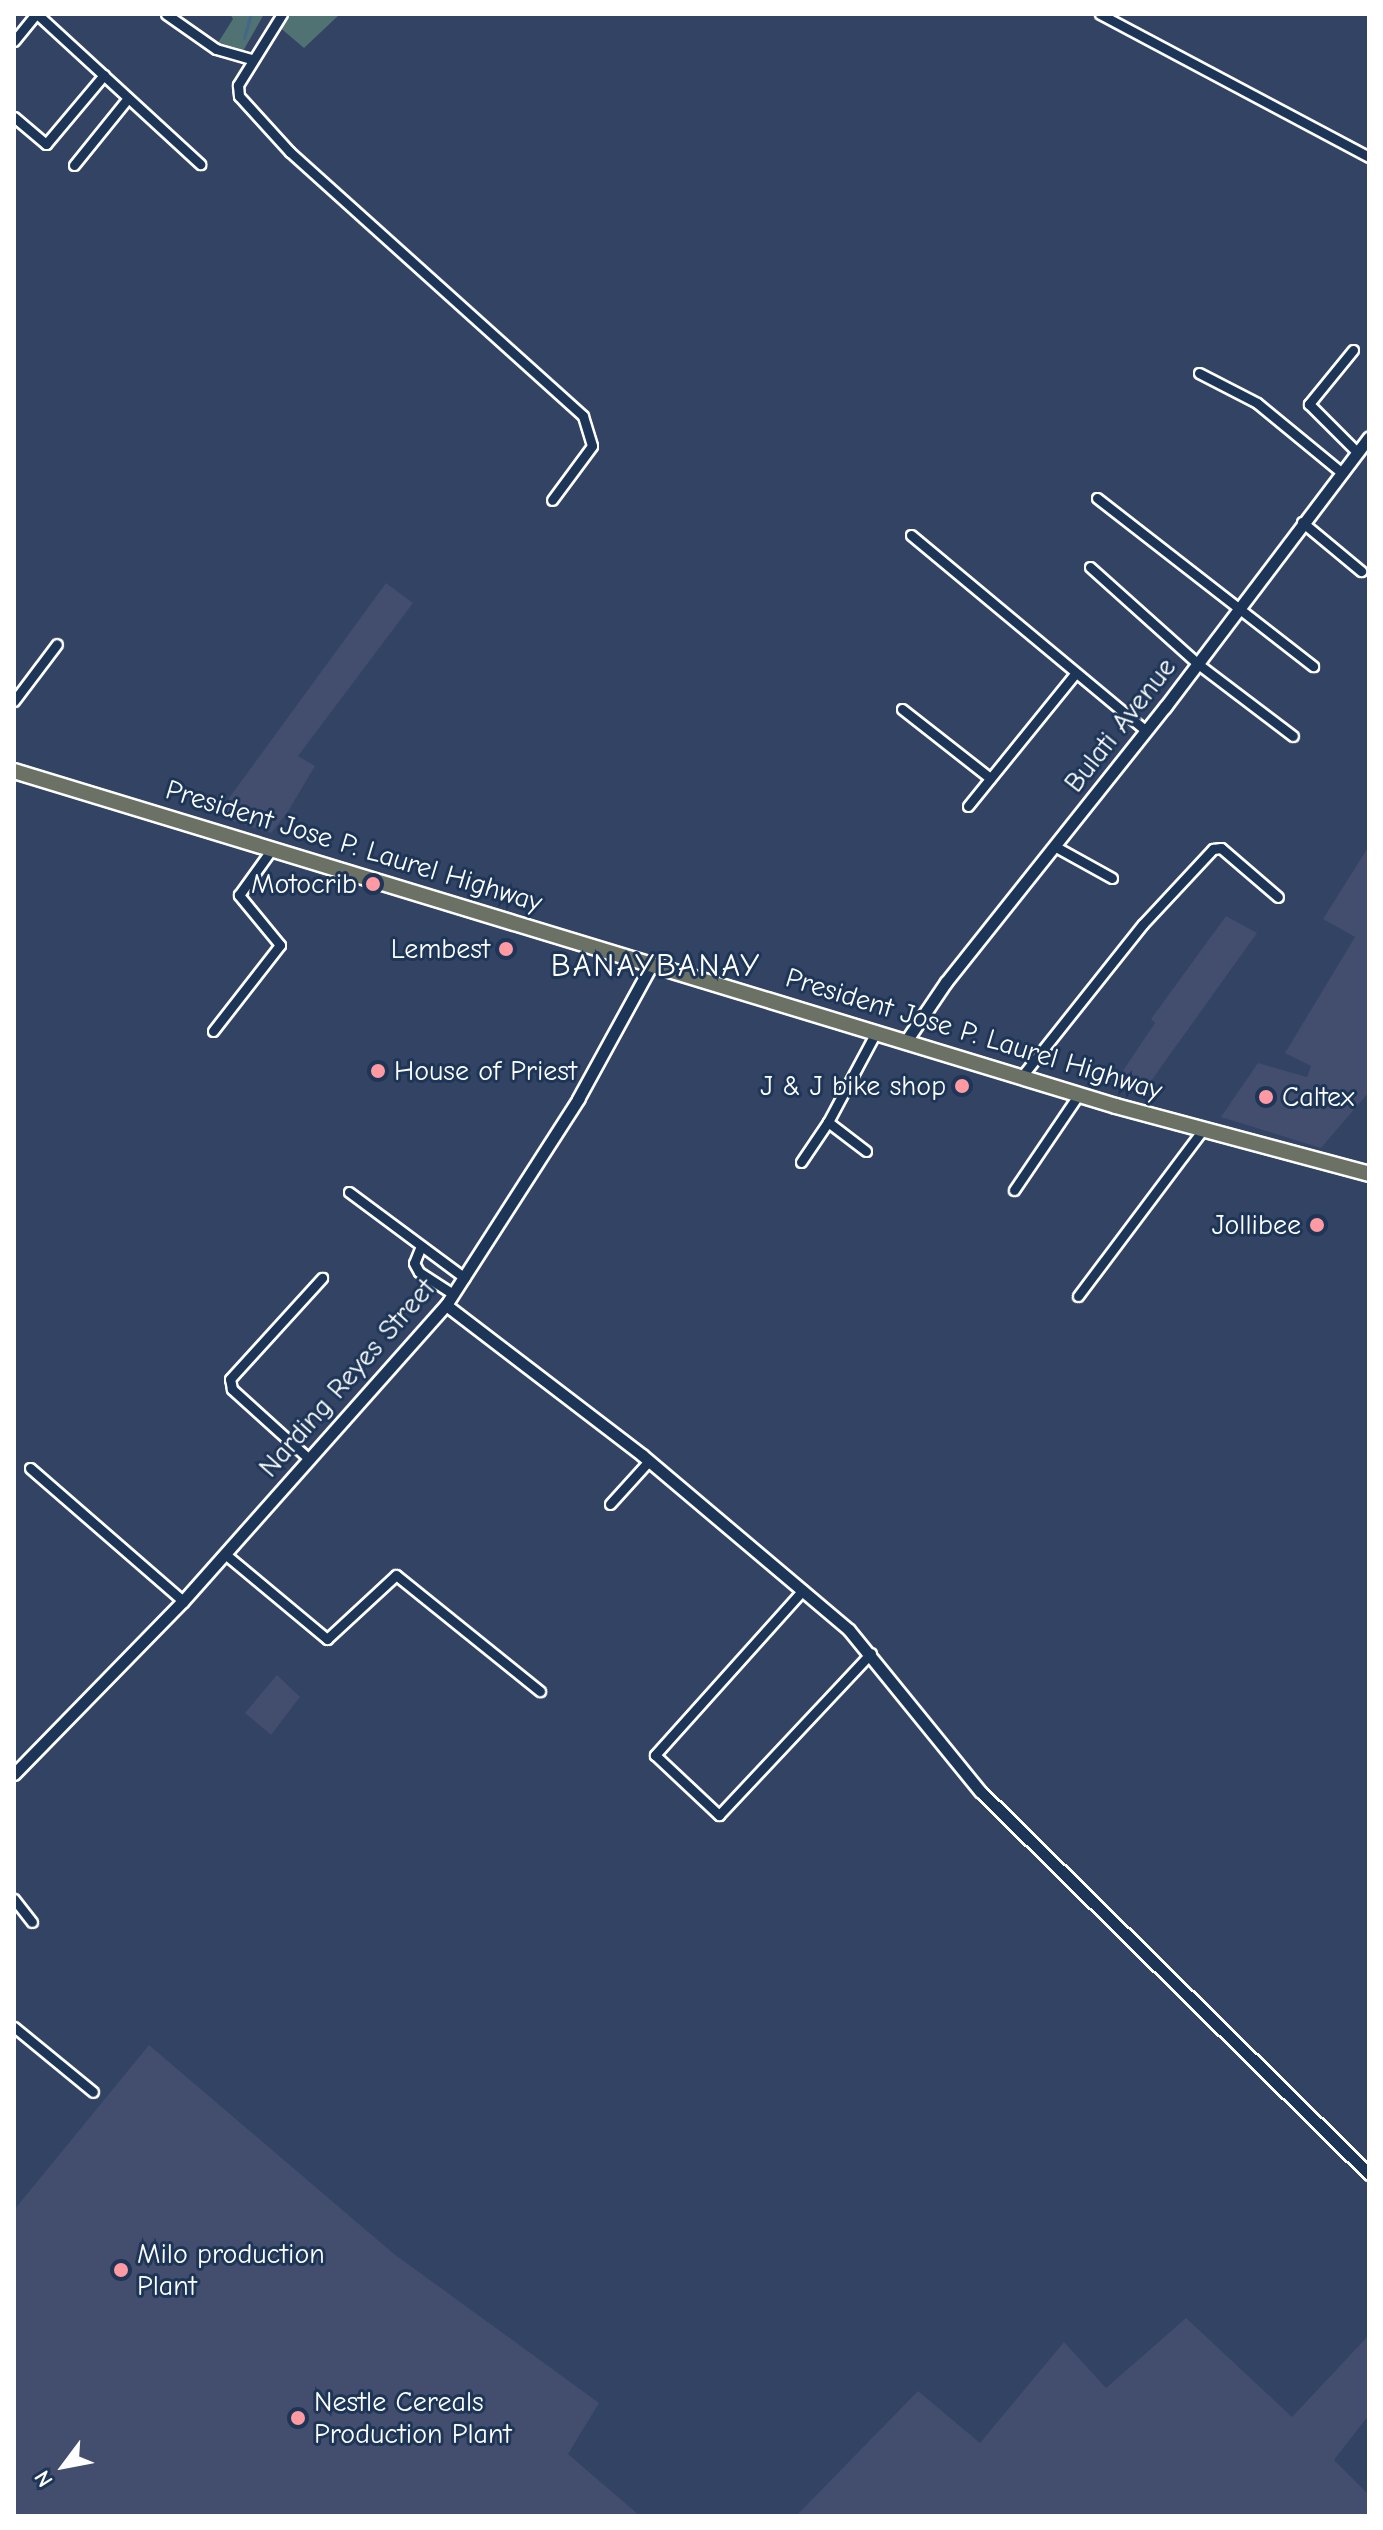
<!DOCTYPE html>
<style>
body{margin:0}
#map{position:relative;width:1383px;height:2530px;overflow:hidden;background:#334364;font-family:"Comic Neue",sans-serif}
div>[style]{position:absolute}
.built>*{inset:0;background:#434d6d}
.green>*{inset:0;background:#517272}
.stream>*{height:3px;margin:-1.5px;padding:0 1.5px;transform-origin:1.5px;border-radius:1.5px;background:#44668a}
.roads{filter:drop-shadow(2px 0 #fff) drop-shadow(-2px 0 #fff) drop-shadow(0 2px #fff) drop-shadow(0 -2px #fff)}
.minor>*{height:9px;margin:-4.5px;padding:0 4.5px;transform-origin:4.5px;border-radius:4.5px;background:#1d3557}
.tertiary>*{height:11px;margin:-5.5px;padding:0 5.5px;transform-origin:5.5px;border-radius:5.5px;background:#1d3557}
.trunk>*{height:14px;margin:-7px;padding:0 7px;transform-origin:7px;border-radius:7px;background:#6b7165}
.dots>*{width:22px;height:22px;translate:-50% -50%;box-sizing:border-box;border:4px solid #1d3557;border-radius:50%}
span{translate:-50% -50%;white-space:nowrap;text-align:center;line-height:1.15;-webkit-text-stroke:6px #1d3557;paint-order:stroke}
.street-label{font-size:28px;color:#fff}
.poi-label{font-size:28px;color:#fff}
.right{translate:-100% -50%;text-align:right}
.left{translate:0 -50%;text-align:left}
.quarter-label{font-size:32px;color:#fff;letter-spacing:2px}
.frame{position:absolute;inset:0;border:16px solid #fff;pointer-events:none}
.north{position:absolute;left:24px;top:2426px;width:80px;height:80px;-webkit-text-stroke:6px #1d3557;paint-order:stroke;rotate:238deg;font-size:22px;font-weight:700;line-height:32px;text-align:center;color:#fff}
.north::after{content:'';display:block;margin:auto;width:28px;height:36px;background:#fff;clip-path:polygon(50% 0,100% 100%,50% 72%,0 100%)}
</style>
<div id="map">
<div class="built">
<i style="clip-path:polygon(386px 583px,413px 603px,298px 756px,315px 766px,287px 813px,271px 833px,224px 818px,229px 798px)"></i>
<i style="clip-path:polygon(1369px 846px,1369px 1092px,1321px 1148px,1221px 1117px,1258px 1063px,1307px 1077px,1311px 1066px,1285px 1053px,1355px 937px,1323px 919px)"></i>
<i style="clip-path:polygon(1226px 916px,1257px 933px,1141px 1095px,1112px 1087px,1155px 1023px,1151px 1019px)"></i>
<i style="clip-path:polygon(277px 1675px,300px 1697px,271px 1735px,245px 1713px)"></i>
<i style="clip-path:polygon(149px 2045px,394px 2254px,599px 2403px,568px 2454px,640px 2516px,14px 2516px,14px 2210px)"></i>
<i style="clip-path:polygon(1186px 2318px,1292px 2417px,1369px 2335px,1369px 2415px,1334px 2460px,1369px 2495px,1369px 2516px,796px 2516px,918px 2391px,980px 2443px,1064px 2342px,1106px 2388px)"></i>
</div>
<div class="green">
<i style="clip-path:polygon(230px 14px,264px 14px,238px 60px,216px 46px,233px 19px)"></i>
<i style="clip-path:polygon(286px 14px,340px 14px,304px 48px,277px 25px)"></i>
</div>
<div class="stream">
<i style="left:244px;top:38px;width:25px;rotate:-74deg"></i>
</div>
<div class="roads">
<div class="minor">
<i style="left:37px;top:14px;width:222px;rotate:42.6deg"></i>
<i style="left:166px;top:14px;width:61px;rotate:35deg"></i>
<i style="left:216px;top:49px;width:37px;rotate:16deg"></i>
<i style="left:282px;top:14px;width:84px;rotate:121.8deg"></i>
<i style="left:238px;top:85px;width:11px;rotate:85deg"></i>
<i style="left:239px;top:96px;width:76px;rotate:47.7deg"></i>
<i style="left:290px;top:152px;width:394px;rotate:42deg"></i>
<i style="left:583px;top:416px;width:31px;rotate:73deg"></i>
<i style="left:592px;top:446px;width:67px;rotate:126.5deg"></i>
<i style="left:1100px;top:14px;width:305px;rotate:28deg"></i>
<i style="left:14px;top:41px;width:35px;rotate:-51deg"></i>
<i style="left:14px;top:117px;width:42px;rotate:40.2deg"></i>
<i style="left:46px;top:144px;width:90px;rotate:-50deg"></i>
<i style="left:74px;top:165px;width:86px;rotate:-51.1deg"></i>
<i style="left:1353px;top:350px;width:70px;rotate:129.2deg"></i>
<i style="left:1309px;top:404px;width:68px;rotate:45deg"></i>
<i style="left:1199px;top:373px;width:65px;rotate:27.3deg"></i>
<i style="left:1257px;top:403px;width:109px;rotate:39.4deg"></i>
<i style="left:1097px;top:498px;width:274px;rotate:37.9deg"></i>
<i style="left:1302px;top:522px;width:77px;rotate:39.7deg"></i>
<i style="left:911px;top:535px;width:306px;rotate:39.8deg"></i>
<i style="left:1090px;top:567px;width:145px;rotate:41.9deg"></i>
<i style="left:1198px;top:664px;width:119px;rotate:37.2deg"></i>
<i style="left:14px;top:701px;width:71px;rotate:-53deg"></i>
<i style="left:902px;top:709px;width:112px;rotate:38.1deg"></i>
<i style="left:968px;top:806px;width:169px;rotate:-51deg"></i>
<i style="left:1056px;top:847px;width:64px;rotate:29deg"></i>
<i style="left:213px;top:1031px;width:109px;rotate:-52.1deg"></i>
<i style="left:280px;top:945px;width:65px;rotate:-129.4deg"></i>
<i style="left:239px;top:895px;width:57px;rotate:-54.3deg"></i>
<i style="left:1022px;top:1076px;width:194px;rotate:-51.5deg"></i>
<i style="left:1143px;top:924px;width:103px;rotate:-47deg"></i>
<i style="left:1213px;top:849px;width:8px;rotate:-7deg"></i>
<i style="left:1221px;top:848px;width:75px;rotate:40.7deg"></i>
<i style="left:866px;top:1151px;width:48px;rotate:-142.7deg"></i>
<i style="left:828px;top:1122px;width:102px;rotate:-61.9deg"></i>
<i style="left:801px;top:1162px;width:48px;rotate:-56deg"></i>
<i style="left:1014px;top:1190px;width:116px;rotate:-55.9deg"></i>
<i style="left:349px;top:1192px;width:144px;rotate:36.6deg"></i>
<i style="left:421px;top:1246px;width:18px;rotate:112deg"></i>
<i style="left:414px;top:1263px;width:10px;rotate:61deg"></i>
<i style="left:419px;top:1272px;width:40px;rotate:32.9deg"></i>
<i style="left:1078px;top:1296px;width:206px;rotate:-53.1deg"></i>
<i style="left:308px;top:1458px;width:103px;rotate:-137.8deg"></i>
<i style="left:232px;top:1389px;width:10px;rotate:-101deg"></i>
<i style="left:230px;top:1379px;width:137px;rotate:-47.7deg"></i>
<i style="left:30px;top:1468px;width:203px;rotate:41deg"></i>
<i style="left:610px;top:1504px;width:58px;rotate:-47.8deg"></i>
<i style="left:225px;top:1554px;width:133px;rotate:39.8deg"></i>
<i style="left:327px;top:1639px;width:94px;rotate:-42.8deg"></i>
<i style="left:396px;top:1575px;width:185px;rotate:38.9deg"></i>
<i style="left:803px;top:1590px;width:222px;rotate:131.9deg"></i>
<i style="left:655px;top:1755px;width:88px;rotate:43.2deg"></i>
<i style="left:719px;top:1815px;width:222px;rotate:-46.8deg"></i>
<i style="left:14px;top:1899px;width:29px;rotate:52deg"></i>
<i style="left:14px;top:2027px;width:102px;rotate:39.4deg"></i>
</div>
<div class="tertiary">
<i style="left:906px;top:1041px;width:71px;rotate:-55.9deg"></i>
<i style="left:946px;top:982px;width:352px;rotate:-51.5deg"></i>
<i style="left:1165px;top:707px;width:338px;rotate:-52.9deg"></i>
<i style="left:446px;top:1305px;width:247px;rotate:37.4deg"></i>
<i style="left:642px;top:1455px;width:271px;rotate:40.2deg"></i>
<i style="left:849px;top:1630px;width:208px;rotate:50.9deg"></i>
<i style="left:980px;top:1791px;width:546px;rotate:44.55deg"></i>
<i style="left:14px;top:1774px;width:242px;rotate:-45.7deg"></i>
<i style="left:183px;top:1601px;width:396px;rotate:-48.4deg"></i>
<i style="left:446px;top:1305px;width:245px;rotate:-57.3deg"></i>
<i style="left:578px;top:1099px;width:154px;rotate:-61.3deg"></i>
</div>
<div class="trunk">
<i style="left:14px;top:771px;width:1152px;rotate:16.91deg"></i>
<i style="left:1116px;top:1106px;width:262px;rotate:15deg"></i>
</div>
</div>
<div class="dots">
<i style="left:373px;top:884px;background:#ff9aa2"></i>
<i style="left:506px;top:949px;background:#ff9aa2"></i>
<i style="left:378px;top:1071px;background:#ff9aa2"></i>
<i style="left:962px;top:1086px;background:#ff9aa2"></i>
<i style="left:1266px;top:1097px;background:#ff9aa2"></i>
<i style="left:1317px;top:1225px;background:#ff9aa2"></i>
<i style="left:121px;top:2270px;background:#ff9aa2"></i>
<i style="left:298px;top:2418px;background:#ff9aa2"></i>
</div>
<div class="street-label">
<span style="left:1120px;top:725px;rotate:-52deg">Bulati Avenue</span>
<span style="left:354px;top:846px;rotate:17deg">President Jose P. Laurel Highway</span>
<span style="left:974px;top:1034px;rotate:17deg">President Jose P. Laurel Highway</span>
<span style="left:347px;top:1378px;rotate:-49deg">Narding Reyes Street</span>
</div>
<div class="poi-label">
<span class="right" style="left:357px;top:884px">Motocrib</span>
<span class="right" style="left:490px;top:949px">Lembest</span>
<span class="left" style="left:394px;top:1071px">House of Priest</span>
<span class="right" style="left:946px;top:1086px">J &amp; J bike shop</span>
<span class="left" style="left:1282px;top:1097px">Caltex</span>
<span class="right" style="left:1301px;top:1225px">Jollibee</span>
<span class="left" style="left:137px;top:2270px">Milo production<br>Plant</span>
<span class="left" style="left:314px;top:2418px">Nestle Cereals<br>Production Plant</span>
</div>
<div class="quarter-label">
<span style="left:656px;top:966px">BANAYBANAY</span>
</div>
<div class="frame"></div>
<div class="north">N</div>
</div>
